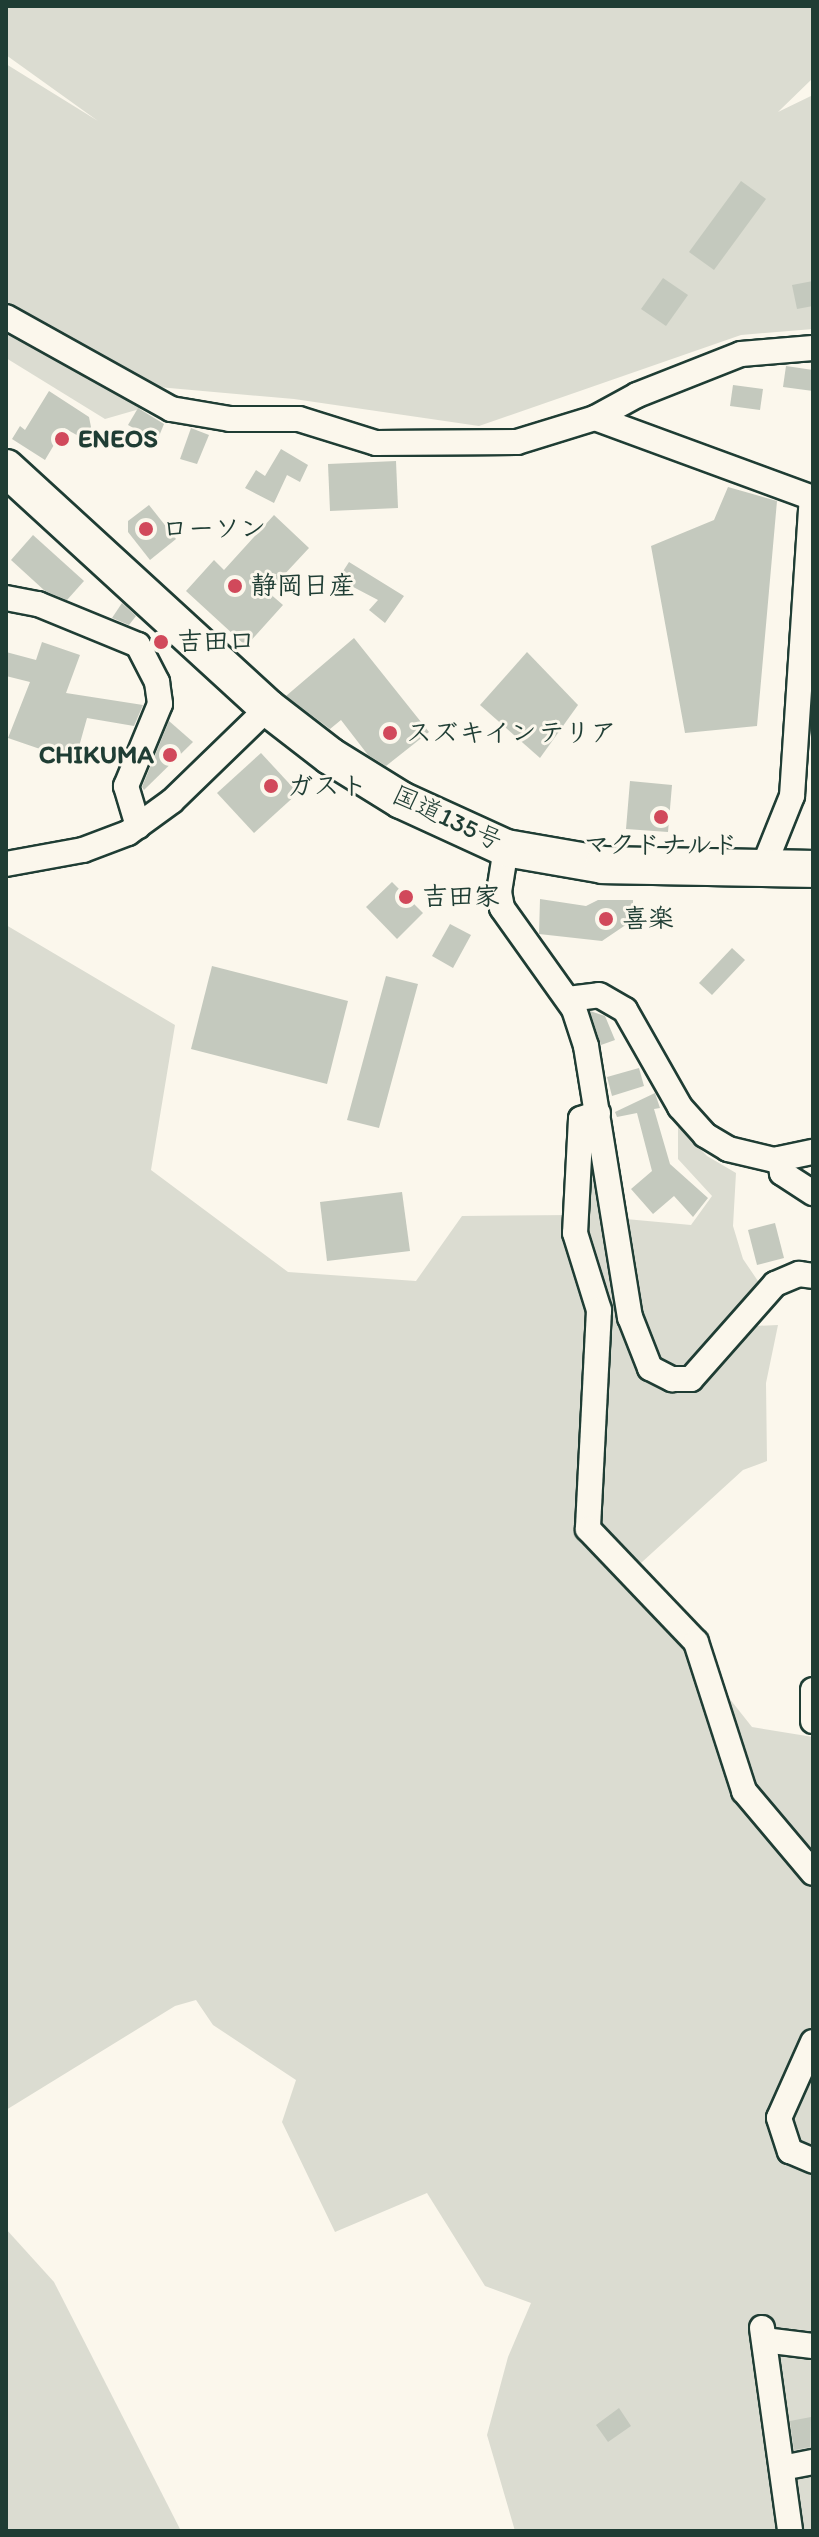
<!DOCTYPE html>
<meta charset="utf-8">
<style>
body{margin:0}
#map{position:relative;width:819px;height:2537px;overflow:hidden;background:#fbf7ec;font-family:Itim,"Klee One",sans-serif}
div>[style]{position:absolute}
.green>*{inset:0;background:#dbdcd1}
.building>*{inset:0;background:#c4c9be}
.roads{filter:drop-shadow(2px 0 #1f3d34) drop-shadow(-2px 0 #1f3d34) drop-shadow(0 2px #1f3d34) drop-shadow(0 -2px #1f3d34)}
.minor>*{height:24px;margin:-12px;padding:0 12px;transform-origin:12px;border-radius:12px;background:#fbf7ec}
.highway>*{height:36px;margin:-18px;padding:0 18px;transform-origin:18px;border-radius:18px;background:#fbf7ec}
.dots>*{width:22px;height:22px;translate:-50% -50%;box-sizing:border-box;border:4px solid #fbf7ec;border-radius:50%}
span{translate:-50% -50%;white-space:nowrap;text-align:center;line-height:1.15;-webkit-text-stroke:6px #fbf7ec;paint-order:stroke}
.poi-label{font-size:26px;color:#1f3d34;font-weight:700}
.left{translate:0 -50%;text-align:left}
.right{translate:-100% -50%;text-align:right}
.street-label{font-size:26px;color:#1f3d34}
.frame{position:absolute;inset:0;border:8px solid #1f3d34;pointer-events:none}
</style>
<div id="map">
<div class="green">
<i style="clip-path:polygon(6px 6px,813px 6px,813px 78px,778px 112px,813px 95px,813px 329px,741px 335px,479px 426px,294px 399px,158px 387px,157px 404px,105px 419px,6px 358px,6px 64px,98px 121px,6px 55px)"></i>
<i style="clip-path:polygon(6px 925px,175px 1025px,151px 1170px,288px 1272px,416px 1281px,462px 1216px,574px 1215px,590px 1145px,604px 1217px,691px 1225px,712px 1196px,678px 1159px,678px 1126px,707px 1156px,736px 1173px,733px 1226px,743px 1259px,760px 1284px,753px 1326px,778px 1325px,766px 1383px,767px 1461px,743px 1470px,630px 1573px,752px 1727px,813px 1737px,813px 2531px,515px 2531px,487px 2435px,508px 2357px,531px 2303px,485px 2286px,427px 2193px,335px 2232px,282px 2122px,296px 2080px,213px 2025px,196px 2000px,175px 2006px,6px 2110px)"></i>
<i style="clip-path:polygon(6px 2229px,54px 2282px,181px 2531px,6px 2531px)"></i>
</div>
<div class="building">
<i style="clip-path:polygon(741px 181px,766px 199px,714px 270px,689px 252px)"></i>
<i style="clip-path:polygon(663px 278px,688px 295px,666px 326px,641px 309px)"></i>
<i style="clip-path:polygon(813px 281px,813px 306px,797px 309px,792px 285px)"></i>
<i style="clip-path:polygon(786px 366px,813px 370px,813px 391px,783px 387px)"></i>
<i style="clip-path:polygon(733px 385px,763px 389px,760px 410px,730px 406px)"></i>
<i style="clip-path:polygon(49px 391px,89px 417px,91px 427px,84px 439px,64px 428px,45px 460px,12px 439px,20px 426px,25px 430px)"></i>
<i style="clip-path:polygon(138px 408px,164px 424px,157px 441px,128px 425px)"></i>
<i style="clip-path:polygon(191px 428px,209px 435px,197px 464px,180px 459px)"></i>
<i style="clip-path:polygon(281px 449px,308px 465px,300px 482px,287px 475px,274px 503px,245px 488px,256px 470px,265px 476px)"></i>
<i style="clip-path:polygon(396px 461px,398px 508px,330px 511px,328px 464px)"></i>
<i style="clip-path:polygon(728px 487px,777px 501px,757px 726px,685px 733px,651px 546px,714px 520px)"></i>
<i style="clip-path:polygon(149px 505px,176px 539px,150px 560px,128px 532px,128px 521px)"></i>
<i style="clip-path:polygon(274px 515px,309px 548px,268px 592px,283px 605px,246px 646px,186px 591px,214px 560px,224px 570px)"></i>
<i style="clip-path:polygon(33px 535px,84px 581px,67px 600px,45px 591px,11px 560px)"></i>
<i style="clip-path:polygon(349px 562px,404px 596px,385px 623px,369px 610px,378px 600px,338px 579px)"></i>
<i style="clip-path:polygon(122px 603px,136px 616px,129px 625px,112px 618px)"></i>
<i style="clip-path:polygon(354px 638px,429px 732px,386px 766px,368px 755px,341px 720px,330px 729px,286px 696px)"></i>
<i style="clip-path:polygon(42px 642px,80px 655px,66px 693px,143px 705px,134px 726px,87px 718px,75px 761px,8px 738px,30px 682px,6px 676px,6px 652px,36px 660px)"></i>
<i style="clip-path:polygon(527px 652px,578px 705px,540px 758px,480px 705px)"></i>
<i style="clip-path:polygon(169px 721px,193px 742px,144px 790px,142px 787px)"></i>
<i style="clip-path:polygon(261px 753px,298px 793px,254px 833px,217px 793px)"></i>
<i style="clip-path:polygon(630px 781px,672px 785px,668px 832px,626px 829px)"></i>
<i style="clip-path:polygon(392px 882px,423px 913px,397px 939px,366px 907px)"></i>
<i style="clip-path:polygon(540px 899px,586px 906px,598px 900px,633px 900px,633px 920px,602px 941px,539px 934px)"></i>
<i style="clip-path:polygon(450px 924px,471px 935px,453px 968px,432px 956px)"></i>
<i style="clip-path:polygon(732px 948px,745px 960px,712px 995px,699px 983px)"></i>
<i style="clip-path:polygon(212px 966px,348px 1001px,327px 1084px,191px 1049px)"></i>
<i style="clip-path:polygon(386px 976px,418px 984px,379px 1128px,347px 1120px)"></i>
<i style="clip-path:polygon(590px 1011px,605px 1016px,615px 1040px,601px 1045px)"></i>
<i style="clip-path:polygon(639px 1068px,644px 1086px,612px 1096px,607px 1077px)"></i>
<i style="clip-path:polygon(655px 1093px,660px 1108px,654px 1109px,670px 1164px,708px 1198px,693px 1217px,674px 1196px,653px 1214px,631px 1189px,652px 1171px,637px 1113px,617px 1117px,615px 1112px)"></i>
<i style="clip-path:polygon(402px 1192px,410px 1251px,327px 1261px,320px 1202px)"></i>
<i style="clip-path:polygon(775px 1223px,784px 1258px,757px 1265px,748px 1230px)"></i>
<i style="clip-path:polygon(619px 2408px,631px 2426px,608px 2442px,596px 2425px)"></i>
<i style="clip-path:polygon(811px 2417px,810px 2447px,794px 2450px,790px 2421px)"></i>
</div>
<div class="roads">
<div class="minor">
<i style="left:6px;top:317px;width:189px;rotate:29.1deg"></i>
<i style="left:171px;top:409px;width:60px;rotate:9.6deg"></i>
<i style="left:230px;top:419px;width:69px"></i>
<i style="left:299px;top:419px;width:81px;rotate:17.3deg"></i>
<i style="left:376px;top:443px;width:141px;rotate:-0.4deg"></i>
<i style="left:517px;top:442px;width:82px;rotate:-17.1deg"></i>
<i style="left:595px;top:418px;width:48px;rotate:-28.7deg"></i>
<i style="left:637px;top:395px;width:112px;rotate:-21.5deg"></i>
<i style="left:741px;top:354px;width:72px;rotate:-4.8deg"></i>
<i style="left:595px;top:418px;width:232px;rotate:20.2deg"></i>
<i style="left:6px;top:598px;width:33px;rotate:11deg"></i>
<i style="left:38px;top:604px;width:108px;rotate:22.3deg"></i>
<i style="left:138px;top:645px;width:42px;rotate:62.8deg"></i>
<i style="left:157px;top:682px;width:22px;rotate:82deg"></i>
<i style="left:160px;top:704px;width:89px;rotate:112.5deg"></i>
<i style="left:126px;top:786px;width:42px;rotate:73.3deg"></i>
<i style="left:506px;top:848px;width:45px;rotate:99deg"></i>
<i style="left:499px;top:892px;width:16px;rotate:79deg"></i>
<i style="left:502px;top:908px;width:124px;rotate:54.5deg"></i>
<i style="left:574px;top:1009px;width:39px;rotate:72deg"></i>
<i style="left:586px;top:1046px;width:275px;rotate:80.8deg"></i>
<i style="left:630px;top:1317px;width:55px;rotate:68.6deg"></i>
<i style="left:650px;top:1368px;width:25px;rotate:27deg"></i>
<i style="left:672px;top:1379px;width:19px"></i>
<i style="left:691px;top:1379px;width:127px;rotate:-48.5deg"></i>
<i style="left:775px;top:1284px;width:26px;rotate:-23deg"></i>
<i style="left:799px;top:1274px;width:14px;rotate:8deg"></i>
<i style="left:6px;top:864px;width:78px;rotate:-10.3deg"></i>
<i style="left:83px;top:850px;width:48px;rotate:-20.7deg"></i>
<i style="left:128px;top:833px;width:54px;rotate:-36deg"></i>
<i style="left:172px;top:801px;width:134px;rotate:-44.1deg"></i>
<i style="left:763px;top:868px;width:78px;rotate:-68.1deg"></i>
<i style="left:792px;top:796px;width:300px;rotate:-86.2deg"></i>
<i style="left:568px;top:999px;width:31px;rotate:-7deg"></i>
<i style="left:599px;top:995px;width:30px;rotate:30deg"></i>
<i style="left:625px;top:1010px;width:112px;rotate:60.4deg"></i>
<i style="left:680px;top:1107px;width:38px;rotate:48deg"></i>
<i style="left:705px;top:1135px;width:27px;rotate:31deg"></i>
<i style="left:728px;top:1149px;width:47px;rotate:13.4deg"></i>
<i style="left:774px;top:1160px;width:40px;rotate:-12deg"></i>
<i style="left:598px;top:1113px;width:18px;rotate:161deg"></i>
<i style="left:581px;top:1119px;width:114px;rotate:93deg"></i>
<i style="left:575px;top:1233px;width:81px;rotate:72.7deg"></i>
<i style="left:599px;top:1310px;width:219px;rotate:92.9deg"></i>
<i style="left:588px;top:1529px;width:156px;rotate:46.3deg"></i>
<i style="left:696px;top:1642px;width:157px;rotate:72.1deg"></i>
<i style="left:744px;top:1791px;width:107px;rotate:49.9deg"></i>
<i style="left:780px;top:1159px;width:14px;rotate:82deg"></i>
<i style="left:782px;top:1173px;width:37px;rotate:33deg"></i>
<i style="left:813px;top:1690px;width:31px;rotate:90deg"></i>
<i style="left:813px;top:2042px;width:83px;rotate:114.1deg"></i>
<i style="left:779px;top:2118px;width:35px;rotate:72deg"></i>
<i style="left:790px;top:2151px;width:25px;rotate:23deg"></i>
<i style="left:762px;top:2328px;width:205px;rotate:82.1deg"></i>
<i style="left:764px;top:2340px;width:49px;rotate:7deg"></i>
<i style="left:782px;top:2468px;width:32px;rotate:-11deg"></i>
</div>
<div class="highway">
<i style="left:6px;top:468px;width:355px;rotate:42.5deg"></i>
<i style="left:268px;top:708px;width:78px;rotate:37.7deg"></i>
<i style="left:330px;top:756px;width:84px;rotate:31.8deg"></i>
<i style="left:401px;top:800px;width:115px;rotate:24.6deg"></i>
<i style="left:506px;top:848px;width:98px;rotate:9.9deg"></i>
<i style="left:603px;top:865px;width:210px;rotate:1.1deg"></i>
</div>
</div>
<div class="dots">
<i style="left:62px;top:439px;background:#d1495b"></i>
<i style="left:146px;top:529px;background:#d1495b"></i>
<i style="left:235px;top:586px;background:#d1495b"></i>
<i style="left:161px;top:642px;background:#d1495b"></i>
<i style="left:390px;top:733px;background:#d1495b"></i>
<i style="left:170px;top:755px;background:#d1495b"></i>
<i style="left:271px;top:786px;background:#d1495b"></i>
<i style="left:661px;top:817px;background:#d1495b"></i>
<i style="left:406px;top:897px;background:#d1495b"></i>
<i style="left:606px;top:919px;background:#d1495b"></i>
</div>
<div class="poi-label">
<span class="left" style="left:78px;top:439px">ENEOS</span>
<span class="left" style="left:162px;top:529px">ローソン</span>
<span class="left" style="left:251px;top:586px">静岡日産</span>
<span class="left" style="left:177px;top:642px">吉田口</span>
<span class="left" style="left:406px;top:733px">スズキインテリア</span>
<span class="right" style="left:154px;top:755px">CHIKUMA</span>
<span class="left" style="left:287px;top:786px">ガスト</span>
<span style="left:661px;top:845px">マクドナルド</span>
<span class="left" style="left:422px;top:897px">吉田家</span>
<span class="left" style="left:622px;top:919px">喜楽</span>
</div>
<div class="street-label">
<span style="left:447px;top:818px;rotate:25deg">国道135号</span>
</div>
<div class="frame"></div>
</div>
